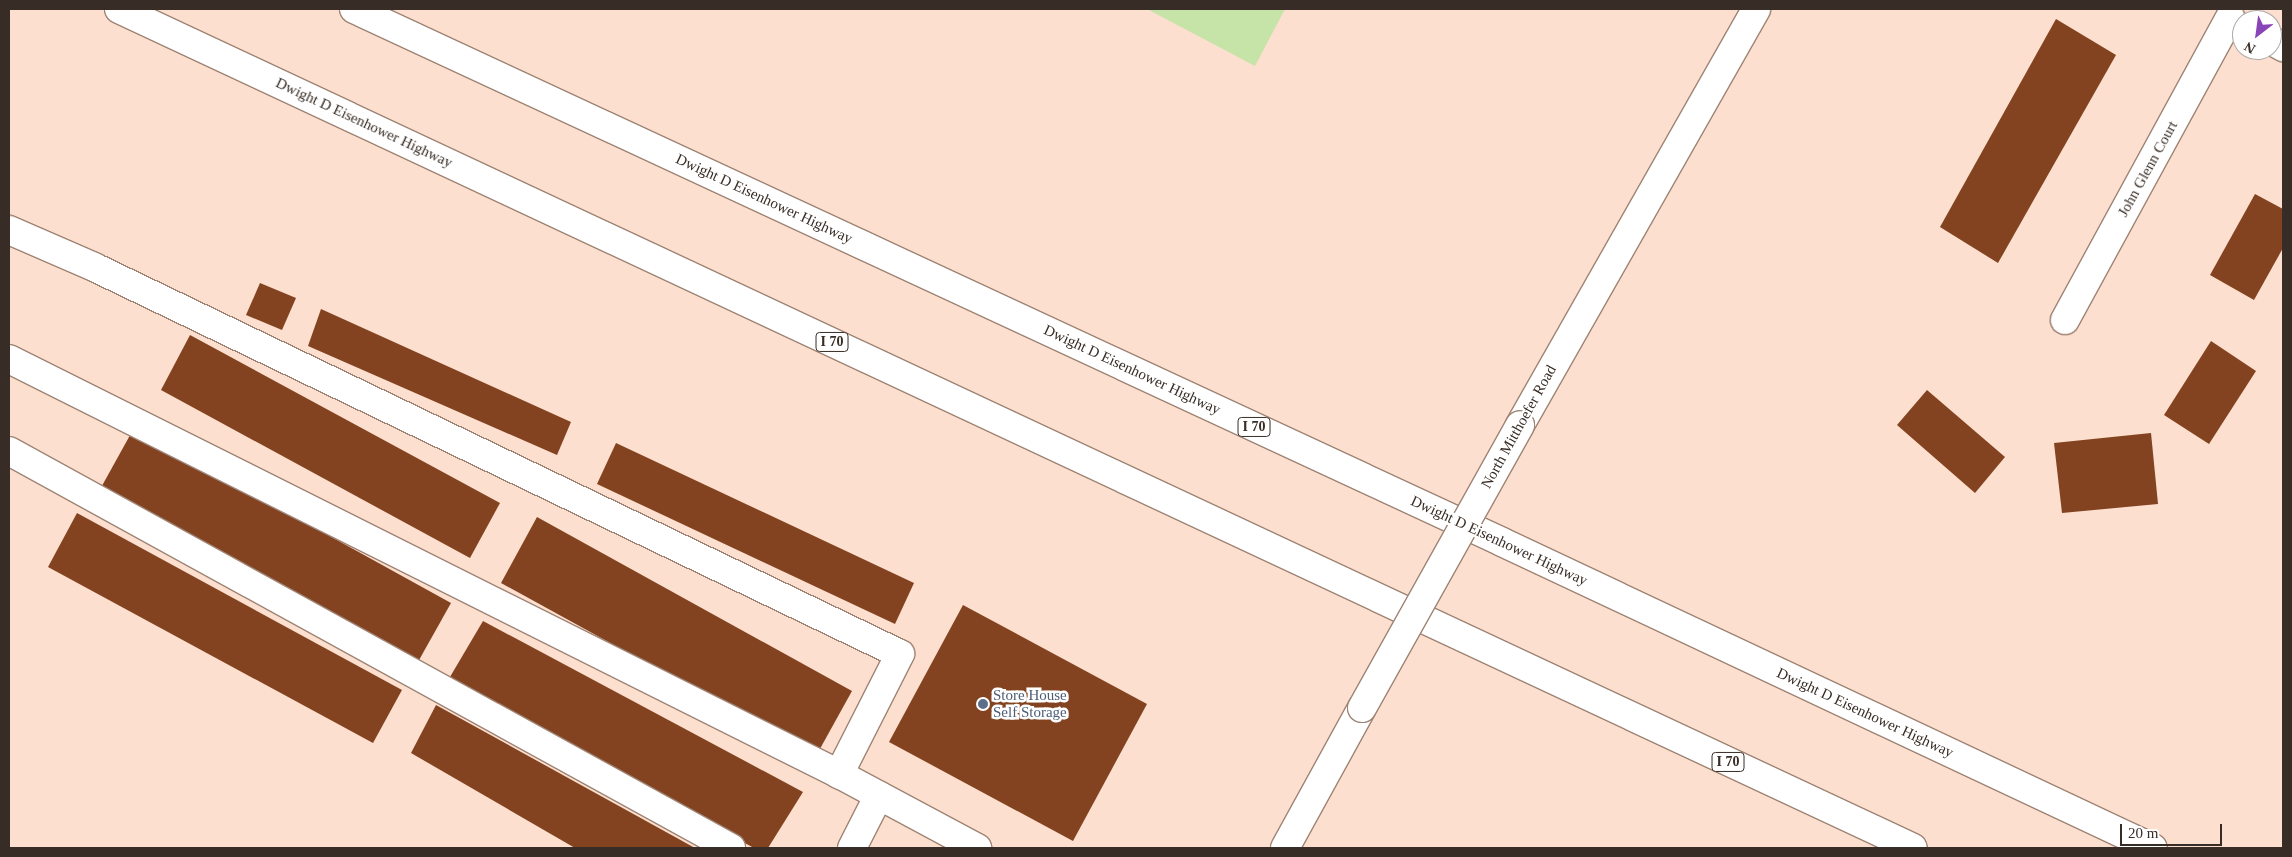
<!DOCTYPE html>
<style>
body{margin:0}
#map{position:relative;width:2292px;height:857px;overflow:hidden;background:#fcdfce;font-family:"Times New Roman",serif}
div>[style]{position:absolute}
.green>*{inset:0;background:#c6e3a8}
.building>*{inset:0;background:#834320}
.roads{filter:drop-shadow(1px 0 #9e8475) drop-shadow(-1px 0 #9e8475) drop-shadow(0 1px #9e8475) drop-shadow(0 -1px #9e8475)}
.minor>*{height:28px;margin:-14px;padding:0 14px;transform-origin:14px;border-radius:14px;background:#fff}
.major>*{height:28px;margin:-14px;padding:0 14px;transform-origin:14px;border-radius:14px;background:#fff}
.highway>*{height:28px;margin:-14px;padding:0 14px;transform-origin:14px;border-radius:14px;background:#fff}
.bridges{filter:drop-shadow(1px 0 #9e8475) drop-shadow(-1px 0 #9e8475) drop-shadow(0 1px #9e8475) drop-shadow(0 -1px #9e8475)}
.major-bridge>*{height:28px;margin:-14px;padding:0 14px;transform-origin:14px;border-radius:14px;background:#fff}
.dots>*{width:14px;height:14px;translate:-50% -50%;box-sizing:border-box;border:2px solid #fff;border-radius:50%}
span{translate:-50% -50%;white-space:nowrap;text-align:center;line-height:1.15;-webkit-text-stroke:5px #fff;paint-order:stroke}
.shield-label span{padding:1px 4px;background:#fff;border:1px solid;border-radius:4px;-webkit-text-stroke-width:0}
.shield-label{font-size:14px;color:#382d26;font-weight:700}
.street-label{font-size:15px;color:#382d26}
.service-label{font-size:15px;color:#4e5e75}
.left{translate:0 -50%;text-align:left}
.frame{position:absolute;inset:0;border:10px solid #382d26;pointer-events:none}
.north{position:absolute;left:2232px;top:10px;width:50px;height:50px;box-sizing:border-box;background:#fff;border:1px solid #afaba8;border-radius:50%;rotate:210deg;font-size:14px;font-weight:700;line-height:20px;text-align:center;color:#382d26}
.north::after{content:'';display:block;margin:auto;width:18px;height:22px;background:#8944b7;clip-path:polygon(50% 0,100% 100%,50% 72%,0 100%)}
.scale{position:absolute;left:2120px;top:824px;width:102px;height:22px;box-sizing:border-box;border:2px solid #382d26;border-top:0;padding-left:6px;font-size:15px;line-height:18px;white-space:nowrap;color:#382d26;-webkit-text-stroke:4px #fff;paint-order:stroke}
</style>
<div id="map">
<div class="green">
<i style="clip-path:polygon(1147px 9px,1285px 9px,1255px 66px)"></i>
</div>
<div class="building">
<i style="clip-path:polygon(2056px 19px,2116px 55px,1998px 263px,1940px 227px)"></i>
<i style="clip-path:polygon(2255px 194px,2283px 209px,2283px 248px,2254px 300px,2210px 275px)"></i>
<i style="clip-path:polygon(260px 283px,296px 298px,282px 330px,246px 315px)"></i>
<i style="clip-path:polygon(321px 309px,571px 422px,557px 455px,308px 346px)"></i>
<i style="clip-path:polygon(190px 335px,500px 503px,470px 558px,161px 390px)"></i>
<i style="clip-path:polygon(2211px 341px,2256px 371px,2209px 444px,2164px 415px)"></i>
<i style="clip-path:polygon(1927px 390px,2005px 457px,1975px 493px,1897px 425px)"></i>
<i style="clip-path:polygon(134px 428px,451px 603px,414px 669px,98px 493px)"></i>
<i style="clip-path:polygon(2151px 433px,2158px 504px,2062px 513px,2054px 443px)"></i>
<i style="clip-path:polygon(616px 443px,914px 583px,895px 624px,597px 484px)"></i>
<i style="clip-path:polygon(77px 513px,402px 690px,373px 743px,48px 567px)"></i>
<i style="clip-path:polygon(537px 517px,852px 691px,816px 756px,501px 583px)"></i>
<i style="clip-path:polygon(963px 605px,1147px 704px,1073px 841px,889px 742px)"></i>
<i style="clip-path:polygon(483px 621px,803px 792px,768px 848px,754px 848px,447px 682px)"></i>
<i style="clip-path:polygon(436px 705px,695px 848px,575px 848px,411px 753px)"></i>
</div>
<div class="roads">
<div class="minor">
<i style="left:2272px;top:41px;width:13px;rotate:29deg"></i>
<i style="left:9px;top:230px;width:93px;rotate:23.5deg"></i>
<i style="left:94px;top:267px;width:894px;rotate:25.65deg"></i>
<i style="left:900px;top:654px;width:135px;rotate:116.9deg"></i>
<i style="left:2065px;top:320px;width:345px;rotate:-61.4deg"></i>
<i style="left:9px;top:359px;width:928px;rotate:26.57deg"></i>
<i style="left:839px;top:774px;width:157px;rotate:28.2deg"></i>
<i style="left:9px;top:451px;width:824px;rotate:28.8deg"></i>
<i style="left:852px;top:848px;width:59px;rotate:-63deg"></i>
</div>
<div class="major">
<i style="left:1520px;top:425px;width:478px;rotate:-60.4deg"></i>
<i style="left:1285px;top:848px;width:160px;rotate:-61.2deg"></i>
</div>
<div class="highway">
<i style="left:119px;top:9px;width:1980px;rotate:25.06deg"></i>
<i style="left:354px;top:9px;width:1266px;rotate:24.9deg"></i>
<i style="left:1502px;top:542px;width:719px;rotate:25.18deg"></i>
</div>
</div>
<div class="bridges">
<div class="major-bridge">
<i style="left:1362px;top:708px;width:324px;rotate:-60.8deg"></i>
</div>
</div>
<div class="dots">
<i style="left:983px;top:704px;background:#5c6f8a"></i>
</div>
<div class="shield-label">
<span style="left:832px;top:342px">I 70</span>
<span style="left:1254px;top:427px">I 70</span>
<span style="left:1728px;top:762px">I 70</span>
</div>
<div class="street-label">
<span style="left:364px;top:123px;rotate:25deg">Dwight D Eisenhower Highway</span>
<span style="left:2148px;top:169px;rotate:-61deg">John Glenn Court</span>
<span style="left:764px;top:199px;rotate:25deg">Dwight D Eisenhower Highway</span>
<span style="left:1132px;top:370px;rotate:25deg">Dwight D Eisenhower Highway</span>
<span style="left:1519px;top:427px;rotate:-61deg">North Mitthoefer Road</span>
<span style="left:1499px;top:541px;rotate:25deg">Dwight D Eisenhower Highway</span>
<span style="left:1865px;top:713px;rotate:25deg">Dwight D Eisenhower Highway</span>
</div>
<div class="service-label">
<span class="left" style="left:993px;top:704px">Store House<br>Self Storage</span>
</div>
<div class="frame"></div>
<div class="north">N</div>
<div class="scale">20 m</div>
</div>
